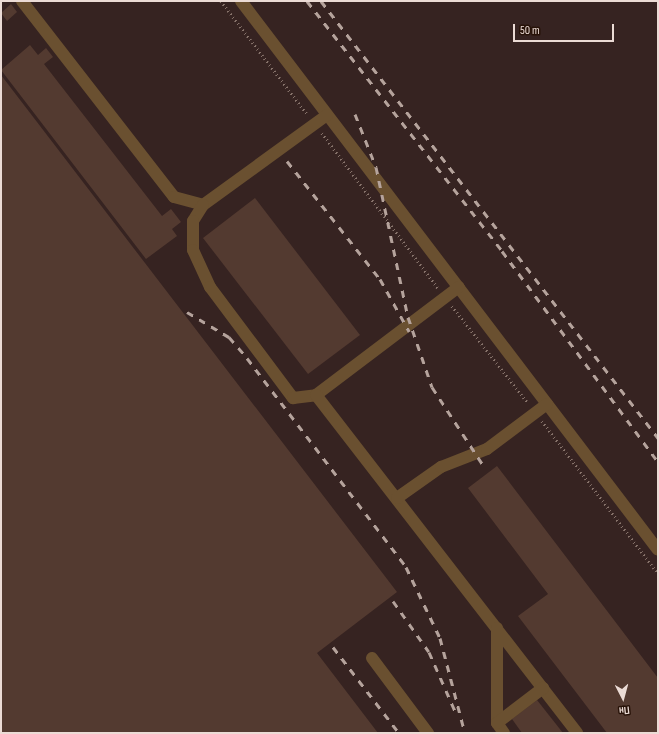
<!DOCTYPE html>
<meta charset="utf-8">
<style>
body{margin:0}
#map{position:relative;width:659px;height:734px;overflow:hidden;background:#311b11;font-family:"Sofia Sans Condensed",sans-serif}
div>[style]{position:absolute}
.industrial>*{inset:0;background:#362321}
.building>*{inset:0;background:#533a30}
.path>*{height:2.5px;margin-top:-1.25px;transform-origin:0;background:repeating-linear-gradient(90deg,#87736b 0 1px,transparent 0 4px)}
.minor>*{height:12px;margin:-6px;padding:0 6px;transform-origin:6px;border-radius:6px;background:#6a5030}
.rail>*{height:3px;margin-top:-1.5px;transform-origin:0;background:repeating-linear-gradient(90deg,#b5a39c 0 7px,transparent 0 14px)}
span{translate:-50% -50%;white-space:nowrap;text-align:center;line-height:1.15;-webkit-text-stroke:3.5px #271208;paint-order:stroke}
.frame{position:absolute;inset:0;border:2px solid #ebdbd5;pointer-events:none}
.north{position:absolute;left:603px;top:678px;width:40px;height:40px;-webkit-text-stroke:3px #271208;paint-order:stroke;rotate:174deg;font-size:11px;font-weight:700;line-height:16px;text-align:center;color:#ebdbd5}
.north::after{content:'';display:block;margin:auto;width:14px;height:18px;background:#ebdbd5;clip-path:polygon(50% 0,100% 100%,50% 72%,0 100%)}
.scale{position:absolute;left:513px;top:24px;width:101px;height:18px;box-sizing:border-box;border:2px solid #ebdbd5;border-top:0;padding-left:5px;font-size:12px;line-height:14px;white-space:nowrap;color:#ebdbd5;-webkit-text-stroke:3px #271208;paint-order:stroke}
</style>
<div id="map">
<div class="industrial">
<i style="clip-path:polygon(1px 1px,658px 1px,658px 733px,1px 733px)"></i>
</div>
<div class="building">
<i style="clip-path:polygon(11px 4px,17px 12px,7px 21px,1px 13px)"></i>
<i style="clip-path:polygon(30px 45px,38px 55px,46px 48px,53px 57px,44px 64px,162px 216px,171px 209px,181px 222px,172px 229px,177px 236px,146px 259px,1px 70px)"></i>
<i style="clip-path:polygon(1px 75px,397px 592px,317px 653px,378px 733px,1px 733px)"></i>
<i style="clip-path:polygon(255px 198px,360px 335px,308px 374px,203px 238px)"></i>
<i style="clip-path:polygon(497px 466px,658px 678px,658px 733px,607px 733px,518px 616px,548px 594px,468px 488px)"></i>
<i style="clip-path:polygon(537px 700px,563px 733px,522px 733px,512px 719px)"></i>
</div>
<div class="path">
<i style="left:221px;top:1px;width:143px;rotate:52.7deg"></i>
<i style="left:322px;top:133px;width:194px;rotate:53.2deg"></i>
<i style="left:452px;top:306px;width:123px;rotate:51.9deg"></i>
<i style="left:542px;top:421px;width:191px;rotate:52.7deg"></i>
</div>
<div class="minor">
<i style="left:22px;top:1px;width:248px;rotate:52.2deg"></i>
<i style="left:174px;top:197px;width:30px;rotate:15deg"></i>
<i style="left:241px;top:1px;width:689px;rotate:52.78deg"></i>
<i style="left:327px;top:115px;width:153px;rotate:144deg"></i>
<i style="left:203px;top:205px;width:19px;rotate:122deg"></i>
<i style="left:193px;top:221px;width:29px;rotate:90deg"></i>
<i style="left:193px;top:250px;width:41px;rotate:65.3deg"></i>
<i style="left:210px;top:287px;width:139px;rotate:53.2deg"></i>
<i style="left:293px;top:398px;width:23px;rotate:-7deg"></i>
<i style="left:316px;top:395px;width:179px;rotate:-37.1deg"></i>
<i style="left:316px;top:395px;width:427px;rotate:52.3deg"></i>
<i style="left:397px;top:498px;width:54px;rotate:-35.2deg"></i>
<i style="left:441px;top:467px;width:49px;rotate:-21.4deg"></i>
<i style="left:487px;top:449px;width:75px;rotate:-36.9deg"></i>
<i style="left:497px;top:628px;width:95px;rotate:90deg"></i>
<i style="left:497px;top:723px;width:12px;rotate:55deg"></i>
<i style="left:372px;top:658px;width:94px;rotate:53.3deg"></i>
<i style="left:497px;top:723px;width:58px;rotate:-37.3deg"></i>
</div>
<div class="rail">
<i style="left:307px;top:1px;width:317px;rotate:52deg"></i>
<i style="left:502px;top:251px;width:262px;rotate:53.5deg"></i>
<i style="left:321px;top:1px;width:552px;rotate:52.36deg"></i>
<i style="left:355px;top:114px;width:57px;rotate:68.4deg"></i>
<i style="left:376px;top:167px;width:153px;rotate:78deg"></i>
<i style="left:408px;top:317px;width:74px;rotate:71.1deg"></i>
<i style="left:432px;top:387px;width:93px;rotate:56.8deg"></i>
<i style="left:287px;top:161px;width:150px;rotate:51.8deg"></i>
<i style="left:380px;top:279px;width:60px;rotate:60.9deg"></i>
<i style="left:187px;top:312px;width:49px;rotate:30.8deg"></i>
<i style="left:229px;top:337px;width:28px;rotate:49deg"></i>
<i style="left:247px;top:358px;width:263px;rotate:52.7deg"></i>
<i style="left:406px;top:567px;width:79px;rotate:64.4deg"></i>
<i style="left:440px;top:638px;width:98px;rotate:75.3deg"></i>
<i style="left:393px;top:601px;width:62px;rotate:54.8deg"></i>
<i style="left:429px;top:652px;width:64px;rotate:66.2deg"></i>
<i style="left:333px;top:647px;width:108px;rotate:52.5deg"></i>
</div>
<div class="frame"></div>
<div class="north">Пн</div>
<div class="scale">50 m</div>
</div>
